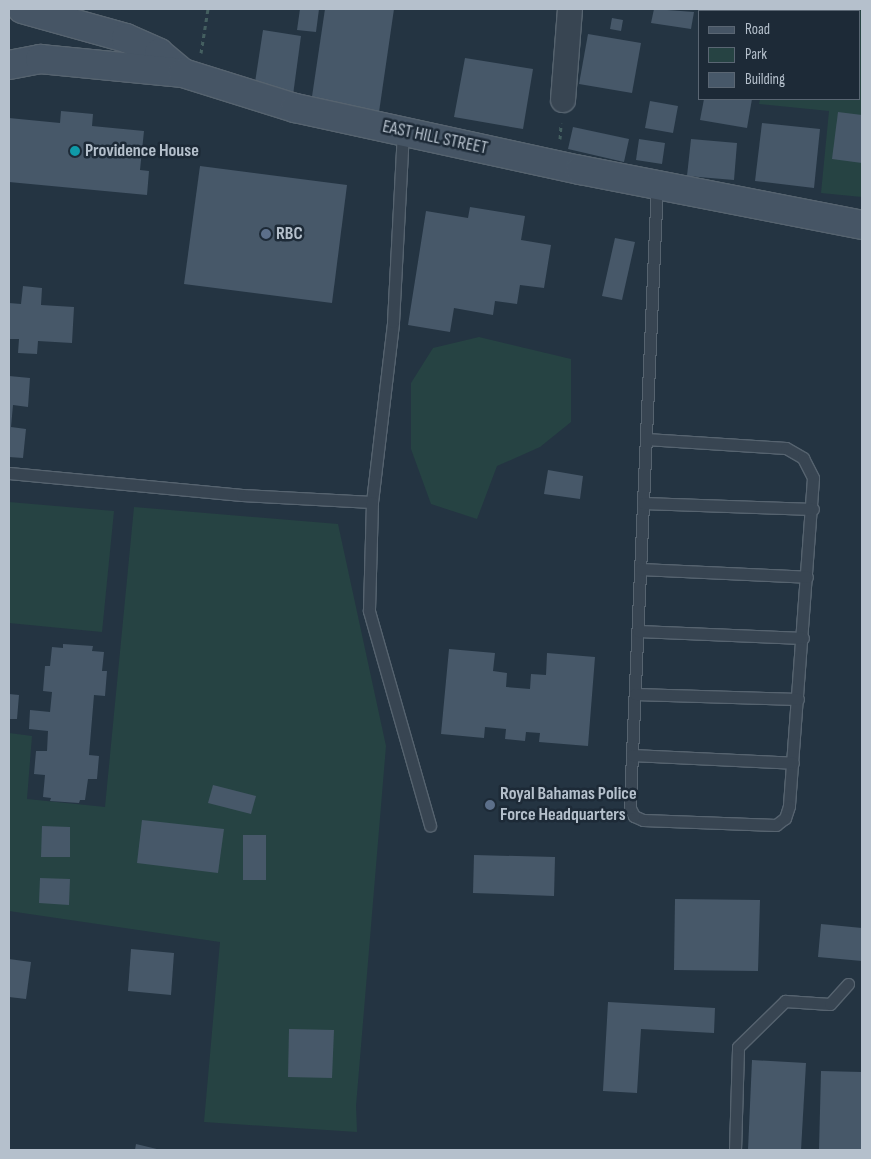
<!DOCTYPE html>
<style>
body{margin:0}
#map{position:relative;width:871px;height:1159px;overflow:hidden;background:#243442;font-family:"Sofia Sans Condensed",sans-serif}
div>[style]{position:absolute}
.green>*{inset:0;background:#264343}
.building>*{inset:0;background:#475869}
.path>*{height:3px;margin-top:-1.5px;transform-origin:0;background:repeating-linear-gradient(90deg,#445f60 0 4px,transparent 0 8px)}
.roads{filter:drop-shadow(1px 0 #56636f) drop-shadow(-1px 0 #56636f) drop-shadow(0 1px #56636f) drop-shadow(0 -1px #56636f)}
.lane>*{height:11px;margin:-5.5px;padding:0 5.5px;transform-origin:5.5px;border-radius:5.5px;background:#384552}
.street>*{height:24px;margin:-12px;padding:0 12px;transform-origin:12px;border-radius:12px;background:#384552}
.secondary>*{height:28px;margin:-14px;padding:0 14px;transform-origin:14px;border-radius:14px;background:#465565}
.dots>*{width:14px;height:14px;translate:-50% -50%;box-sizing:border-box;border:2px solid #1d2a37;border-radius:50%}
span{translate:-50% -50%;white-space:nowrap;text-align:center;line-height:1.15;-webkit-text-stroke:5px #1d2a37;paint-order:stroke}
.street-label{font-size:18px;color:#b5c0cc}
.poi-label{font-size:18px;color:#b5c0cc;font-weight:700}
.left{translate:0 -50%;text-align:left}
.frame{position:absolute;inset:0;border:10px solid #b5c0cc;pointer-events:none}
.legend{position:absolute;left:698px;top:10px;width:162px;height:90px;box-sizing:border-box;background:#1d2a37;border:1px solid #5a6673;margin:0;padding:6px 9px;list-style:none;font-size:15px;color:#b5c0cc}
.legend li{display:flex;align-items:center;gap:10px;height:25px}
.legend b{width:25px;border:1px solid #5a6673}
</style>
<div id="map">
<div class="green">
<i style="clip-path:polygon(709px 9px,862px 9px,862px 197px,821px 193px,829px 111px,759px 104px,760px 99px,860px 99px,860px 11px,709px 11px)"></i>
<i style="clip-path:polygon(479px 337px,571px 359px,571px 422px,540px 447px,497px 466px,477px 519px,431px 504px,411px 449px,411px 383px,433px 348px)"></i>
<i style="clip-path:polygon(9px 502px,114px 511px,102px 632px,9px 623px)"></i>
<i style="clip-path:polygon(134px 507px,338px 524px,386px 746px,356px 1106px,357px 1132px,204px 1122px,220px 942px,9px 911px,9px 733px,32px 736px,27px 799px,105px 807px)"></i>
</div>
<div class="building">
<i style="clip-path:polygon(300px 9px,319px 9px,316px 32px,297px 30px)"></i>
<i style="clip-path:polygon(325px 9px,394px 9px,378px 119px,310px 110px)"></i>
<i style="clip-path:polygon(654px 9px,694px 12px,691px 29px,651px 23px)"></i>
<i style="clip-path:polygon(612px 18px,623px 20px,621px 31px,610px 29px)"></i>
<i style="clip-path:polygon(263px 30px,301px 36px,293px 95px,254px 89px)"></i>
<i style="clip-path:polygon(588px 34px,641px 43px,632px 93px,579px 84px)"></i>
<i style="clip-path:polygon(465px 58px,533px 69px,523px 129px,454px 117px)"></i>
<i style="clip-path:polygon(704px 99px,752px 99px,747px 128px,700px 120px)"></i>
<i style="clip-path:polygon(650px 101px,678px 106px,673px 133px,645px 128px)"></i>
<i style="clip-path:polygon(61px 111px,93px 114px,92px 126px,144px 131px,140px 170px,149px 171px,147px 195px,9px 182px,9px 118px,60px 123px)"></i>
<i style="clip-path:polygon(838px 112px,862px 115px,862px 163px,832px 159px)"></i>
<i style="clip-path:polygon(762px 123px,820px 129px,814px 188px,755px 181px)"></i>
<i style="clip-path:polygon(573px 127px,629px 139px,624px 162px,568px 149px)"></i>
<i style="clip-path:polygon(639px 139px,665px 143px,662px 164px,636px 160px)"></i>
<i style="clip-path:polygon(691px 139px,737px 143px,734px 180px,687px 176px)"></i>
<i style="clip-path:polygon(200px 166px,347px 185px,332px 303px,184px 284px)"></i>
<i style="clip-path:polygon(470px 207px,525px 216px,521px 240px,551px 245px,544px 288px,520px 285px,517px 304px,495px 301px,493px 315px,454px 308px,450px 332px,408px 325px,426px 211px,468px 218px)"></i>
<i style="clip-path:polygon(615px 238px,635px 242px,622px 300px,602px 296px)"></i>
<i style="clip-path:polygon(23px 286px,42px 288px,41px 305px,74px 307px,72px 343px,38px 341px,37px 354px,18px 353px,19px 339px,9px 339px,9px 303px,21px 304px)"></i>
<i style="clip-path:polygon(9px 376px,30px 378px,28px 407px,13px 405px,11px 427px,26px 429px,23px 458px,9px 457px)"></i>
<i style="clip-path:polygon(548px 470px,583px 476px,580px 499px,544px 494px)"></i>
<i style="clip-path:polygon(63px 644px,93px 646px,92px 651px,104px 652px,102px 671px,107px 671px,105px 696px,94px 695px,89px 755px,99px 756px,97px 779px,88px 779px,85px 800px,80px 800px,79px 803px,50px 801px,51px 798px,43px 797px,45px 775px,34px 774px,36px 751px,47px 751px,48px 731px,29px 729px,30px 710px,50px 712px,52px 692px,43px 691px,45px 666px,50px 666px,52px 647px,63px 648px)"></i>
<i style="clip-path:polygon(449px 649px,495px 653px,493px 671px,507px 673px,506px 687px,530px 689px,531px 674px,546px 675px,547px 653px,595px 657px,588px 746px,539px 742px,540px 733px,526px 732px,525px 741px,505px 739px,506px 729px,485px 727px,484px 738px,441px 734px)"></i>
<i style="clip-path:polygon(9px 694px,19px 695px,17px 719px,9px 719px)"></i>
<i style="clip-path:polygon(213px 785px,256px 796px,251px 814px,208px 803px)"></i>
<i style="clip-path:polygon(142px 820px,224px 829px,218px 873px,137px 863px)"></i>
<i style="clip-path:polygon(42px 826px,70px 827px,70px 857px,41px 857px)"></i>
<i style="clip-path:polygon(243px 835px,266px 835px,266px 880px,243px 880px)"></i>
<i style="clip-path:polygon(474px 855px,555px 857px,554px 896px,473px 893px)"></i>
<i style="clip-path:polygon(40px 878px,70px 879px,69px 905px,39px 903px)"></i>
<i style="clip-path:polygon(675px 899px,760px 900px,758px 971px,674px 970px)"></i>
<i style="clip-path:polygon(821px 924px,862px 928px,862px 961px,818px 957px)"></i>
<i style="clip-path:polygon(131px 949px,174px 953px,171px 995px,128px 991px)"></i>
<i style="clip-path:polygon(9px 959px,31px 962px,26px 999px,9px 997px)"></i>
<i style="clip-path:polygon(608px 1002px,715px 1008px,714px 1033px,641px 1029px,637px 1093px,603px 1091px)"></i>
<i style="clip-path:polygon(289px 1029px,334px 1030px,332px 1078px,288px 1077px)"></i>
<i style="clip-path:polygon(752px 1060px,806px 1063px,801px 1150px,748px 1150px)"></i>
<i style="clip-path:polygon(821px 1071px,862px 1072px,862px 1150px,819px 1150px)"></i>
<i style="clip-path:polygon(136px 1144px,161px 1150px,135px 1150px)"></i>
</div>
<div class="path">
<i style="left:201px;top:53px;width:45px;rotate:-81deg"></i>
<i style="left:560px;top:139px;width:16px;rotate:-86deg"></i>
</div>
<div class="roads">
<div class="lane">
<i style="left:646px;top:439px;width:140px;rotate:3.7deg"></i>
<i style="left:786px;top:448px;width:20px;rotate:30deg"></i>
<i style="left:803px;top:458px;width:22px;rotate:63deg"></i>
<i style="left:813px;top:478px;width:329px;rotate:94.2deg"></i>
<i style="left:789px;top:806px;width:13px;rotate:108deg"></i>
<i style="left:785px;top:818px;width:11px;rotate:142deg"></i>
<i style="left:776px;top:825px;width:133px;rotate:-177.8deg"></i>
<i style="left:643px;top:820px;width:10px;rotate:-156deg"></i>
<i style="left:634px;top:816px;width:9px;rotate:-117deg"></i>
<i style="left:630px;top:808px;width:8px;rotate:-90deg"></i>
<i style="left:630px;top:800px;width:616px;rotate:-87.49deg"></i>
<i style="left:9px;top:473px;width:234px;rotate:5.4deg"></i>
<i style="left:242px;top:495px;width:130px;rotate:3.1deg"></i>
<i style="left:372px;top:502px;width:181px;rotate:-83.3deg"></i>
<i style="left:393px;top:322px;width:191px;rotate:-87deg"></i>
<i style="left:372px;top:502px;width:109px;rotate:91.6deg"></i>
<i style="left:369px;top:611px;width:223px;rotate:74.1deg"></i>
<i style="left:643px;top:503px;width:170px;rotate:2deg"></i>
<i style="left:640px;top:569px;width:167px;rotate:2.7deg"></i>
<i style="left:638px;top:631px;width:165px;rotate:2.4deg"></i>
<i style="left:635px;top:694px;width:163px;rotate:1.8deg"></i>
<i style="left:632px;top:755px;width:161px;rotate:2.8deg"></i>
<i style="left:735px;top:1150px;width:103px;rotate:-88.3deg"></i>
<i style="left:738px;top:1047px;width:66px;rotate:-44.4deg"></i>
<i style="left:785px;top:1001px;width:45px;rotate:3.8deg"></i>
<i style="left:830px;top:1004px;width:27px;rotate:-48deg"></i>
</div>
<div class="street">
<i style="left:563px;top:100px;width:91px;rotate:-85.6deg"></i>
</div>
<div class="secondary">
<i style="left:22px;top:9px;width:108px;rotate:15.6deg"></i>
<i style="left:126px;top:38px;width:36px;rotate:24deg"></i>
<i style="left:159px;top:53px;width:30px;rotate:40deg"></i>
<i style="left:9px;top:65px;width:32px;rotate:-11deg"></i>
<i style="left:40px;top:59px;width:144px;rotate:5.6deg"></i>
<i style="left:183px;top:73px;width:117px;rotate:17.4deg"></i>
<i style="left:295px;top:108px;width:292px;rotate:12.3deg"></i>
<i style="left:580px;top:170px;width:287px;rotate:11deg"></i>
</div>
</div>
<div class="dots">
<i style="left:75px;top:151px;background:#0f9aa8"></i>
<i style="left:266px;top:234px;background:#5c6f8a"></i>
<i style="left:490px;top:805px;background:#5c6f8a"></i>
</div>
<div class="street-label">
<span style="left:435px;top:138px;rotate:12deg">EAST HILL STREET</span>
</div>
<div class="poi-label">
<span class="left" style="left:85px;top:151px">Providence House</span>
<span class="left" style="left:276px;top:234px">RBC</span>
<span class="left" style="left:500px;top:805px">Royal Bahamas Police<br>Force Headquarters</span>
</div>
<div class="frame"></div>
<ul class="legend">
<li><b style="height:6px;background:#465565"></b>Road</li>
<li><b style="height:14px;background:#264343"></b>Park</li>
<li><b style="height:14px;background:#475869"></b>Building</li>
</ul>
</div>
